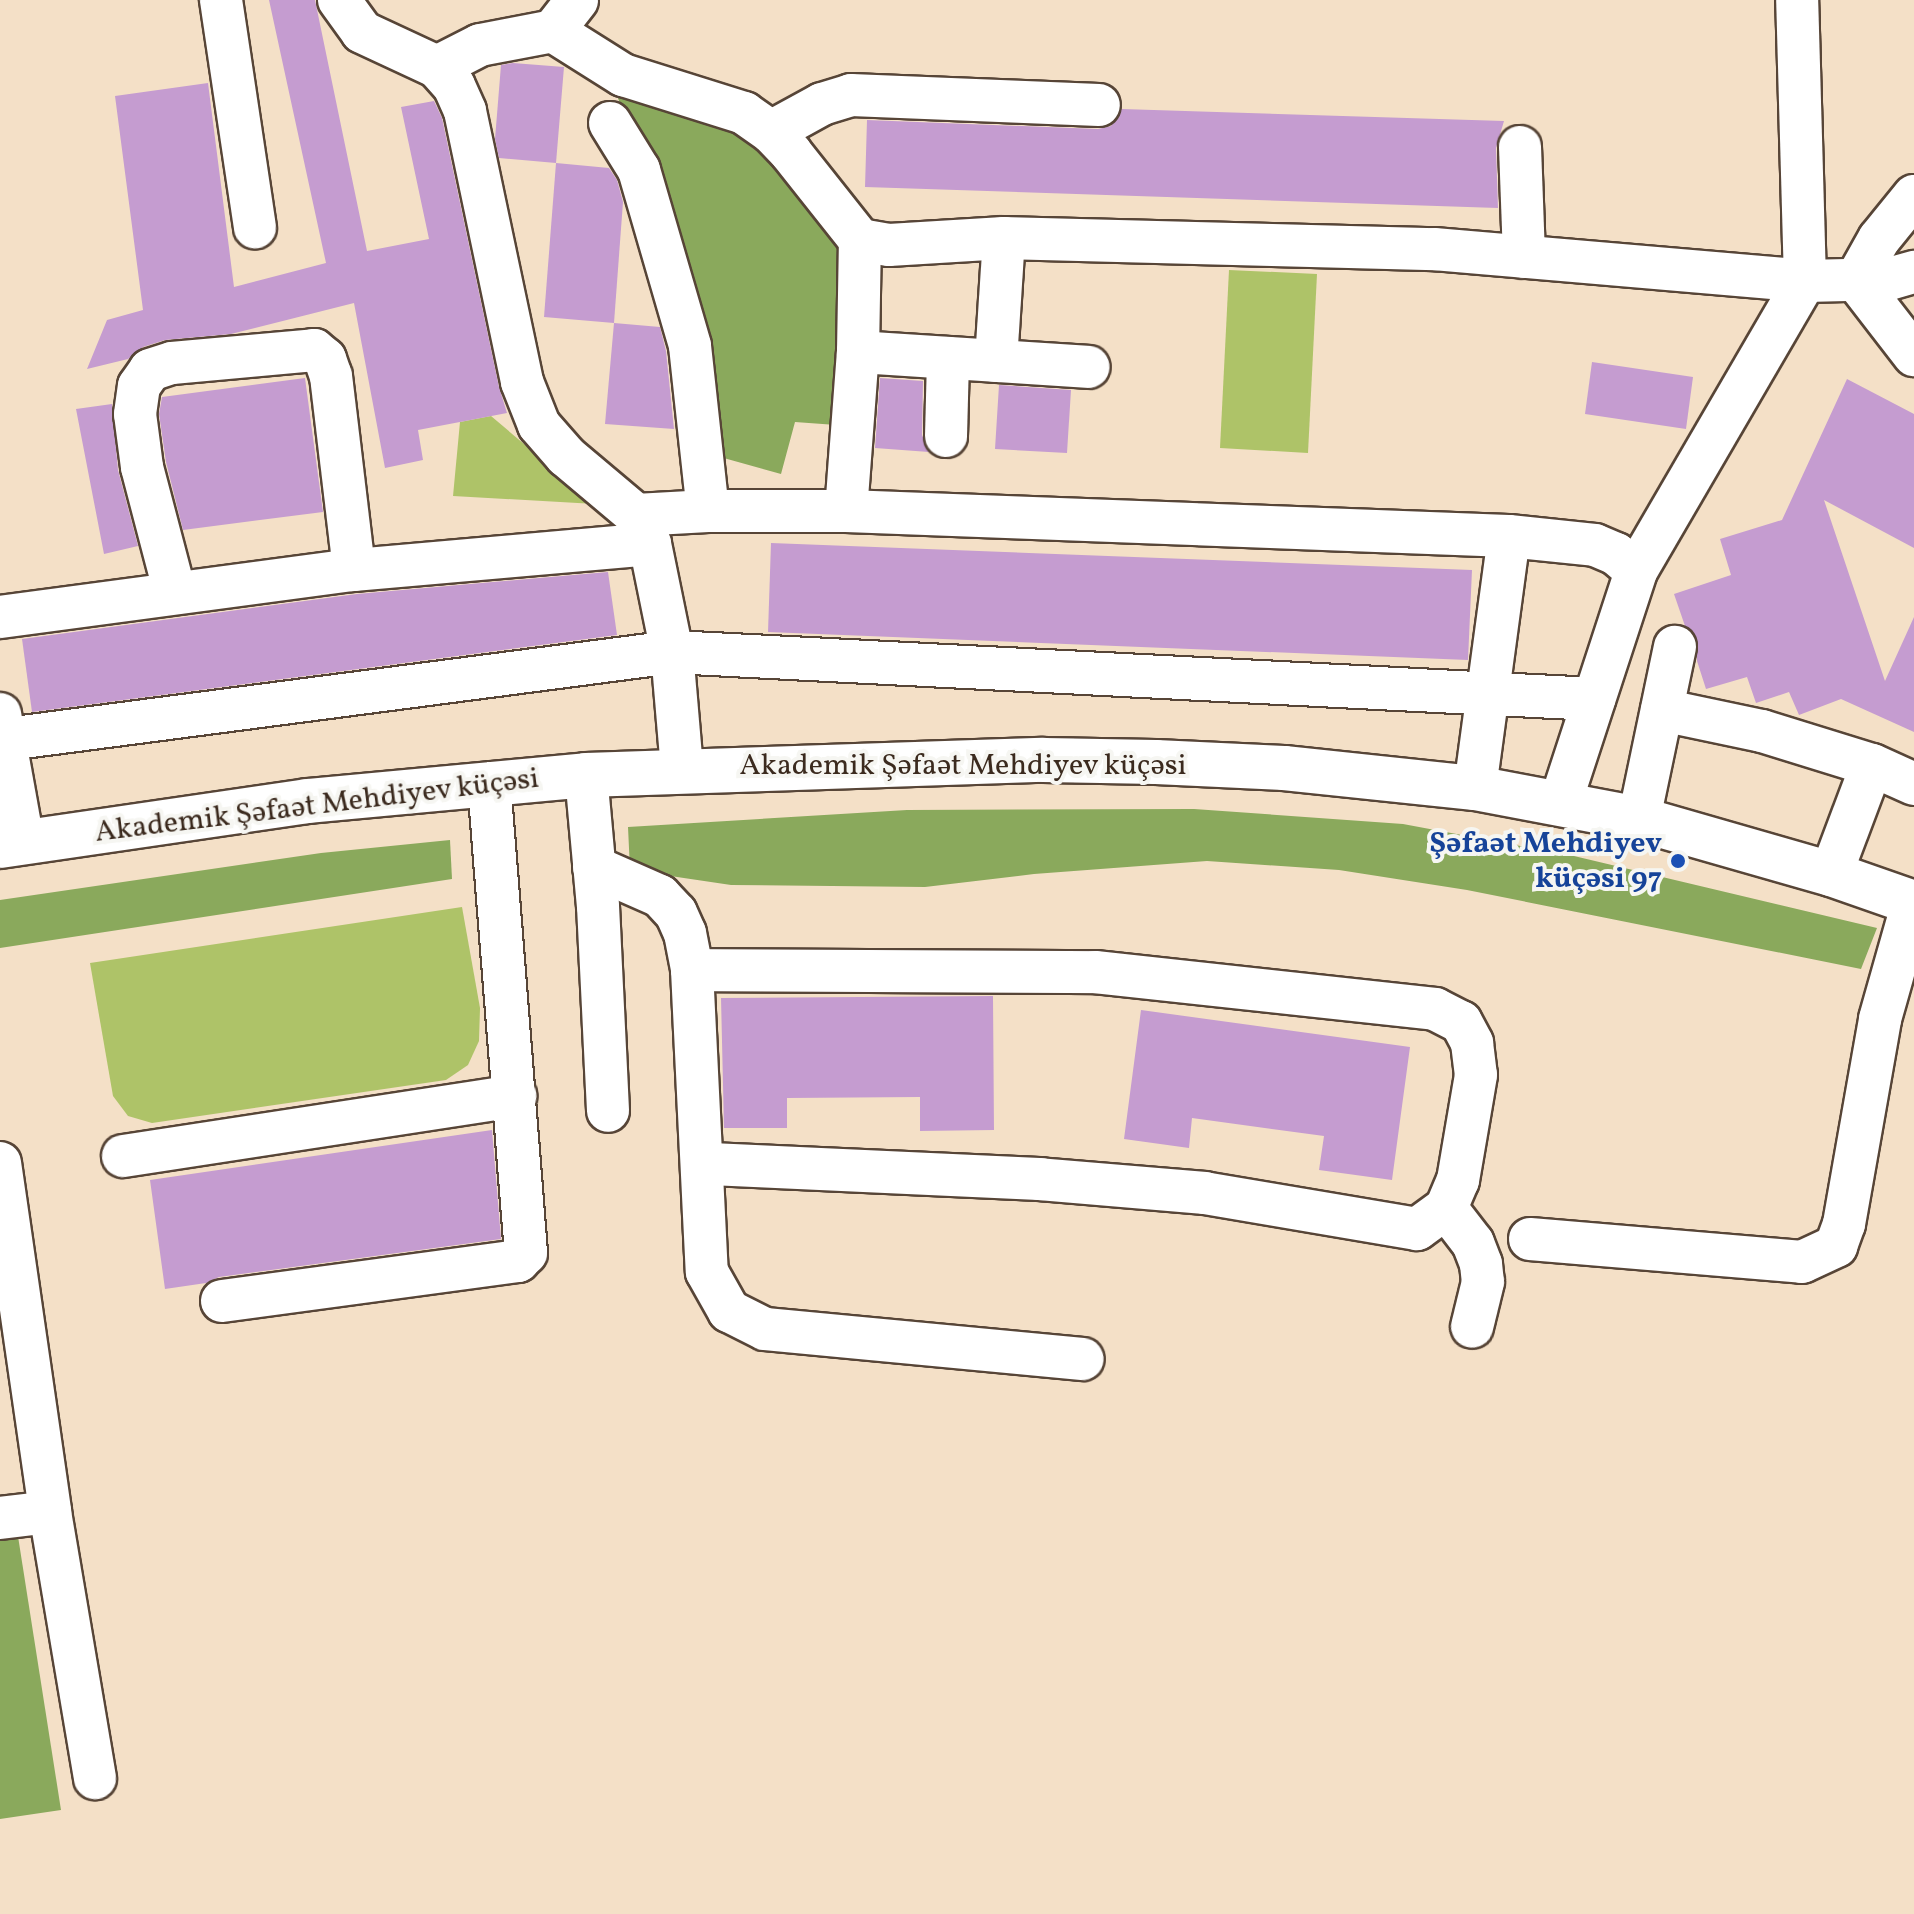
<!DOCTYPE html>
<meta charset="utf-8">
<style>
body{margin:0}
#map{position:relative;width:1914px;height:1914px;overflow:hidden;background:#f4e0c7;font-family:Vollkorn,serif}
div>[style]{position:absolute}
.green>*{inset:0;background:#aec368}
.forest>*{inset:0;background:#8aa95c}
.building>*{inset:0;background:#c59cd0}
.roads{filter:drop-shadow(2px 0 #574537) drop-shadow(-2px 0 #574537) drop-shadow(0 2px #574537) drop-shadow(0 -2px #574537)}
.minor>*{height:42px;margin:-21px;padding:0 21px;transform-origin:21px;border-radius:21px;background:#fff}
.major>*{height:44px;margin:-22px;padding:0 22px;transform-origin:22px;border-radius:22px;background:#fff}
.dots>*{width:22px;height:22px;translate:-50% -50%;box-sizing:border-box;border:4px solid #f6f6f2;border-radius:50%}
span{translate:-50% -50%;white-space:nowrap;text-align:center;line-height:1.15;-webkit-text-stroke:8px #f6f6f2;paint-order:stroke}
.street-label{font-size:30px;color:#3b2a1e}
.transit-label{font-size:30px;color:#164399;font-weight:700}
.right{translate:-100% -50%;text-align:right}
</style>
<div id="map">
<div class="green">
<i style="clip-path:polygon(1229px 270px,1317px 274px,1308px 453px,1220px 448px)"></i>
<i style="clip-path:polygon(491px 416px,595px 504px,453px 496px,460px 422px)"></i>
<i style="clip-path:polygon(462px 907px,480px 1008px,479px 1041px,468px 1065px,446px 1080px,152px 1123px,128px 1116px,113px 1096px,90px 963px)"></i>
</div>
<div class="forest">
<i style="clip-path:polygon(609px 74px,760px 114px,869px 269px,850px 426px,795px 422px,781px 474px,695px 450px,710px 346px)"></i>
<i style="clip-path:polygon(1194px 809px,1403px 824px,1574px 856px,1877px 928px,1861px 969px,1467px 890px,1339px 870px,1207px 861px,1034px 874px,925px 887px,731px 885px,630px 870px,628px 827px,907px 810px)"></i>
<i style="clip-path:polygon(450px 840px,452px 879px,0 948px,0 900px,321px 853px)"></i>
<i style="clip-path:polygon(17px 1530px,61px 1810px,0 1819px,0 1532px)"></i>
</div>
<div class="building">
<i style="clip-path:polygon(269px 0,315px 0,367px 251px,429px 239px,401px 107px,434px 101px,442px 118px,499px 387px,507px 413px,418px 430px,423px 460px,385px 468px,354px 303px,231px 334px,165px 340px,143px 347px,128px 359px,87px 369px,107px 320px,143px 310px,115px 96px,208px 83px,234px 287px,326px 263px)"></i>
<i style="clip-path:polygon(513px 63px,564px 67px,556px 163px,499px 158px,495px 139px,501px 65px)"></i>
<i style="clip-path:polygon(1122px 109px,1504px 121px,1496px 148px,1498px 208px,865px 187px,867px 120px,1098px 129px,1111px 126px)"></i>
<i style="clip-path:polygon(556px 163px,609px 168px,617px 180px,623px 202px,614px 323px,544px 317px)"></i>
<i style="clip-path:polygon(614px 323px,660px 327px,666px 351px,674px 429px,605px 424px)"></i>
<i style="clip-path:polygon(1592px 362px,1693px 377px,1686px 429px,1585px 414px)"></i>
<i style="clip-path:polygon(305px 378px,323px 512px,183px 530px,166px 462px,159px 414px,162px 397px)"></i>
<i style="clip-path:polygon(880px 378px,923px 381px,922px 435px,929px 452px,875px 448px)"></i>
<i style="clip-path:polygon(1847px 379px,1914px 414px,1914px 548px,1824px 500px,1885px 681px,1914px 617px,1914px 732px,1841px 699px,1799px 715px,1789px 692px,1756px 703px,1747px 677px,1706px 689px,1697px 661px,1697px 639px,1685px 626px,1674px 594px,1731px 575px,1720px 539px,1782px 520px)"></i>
<i style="clip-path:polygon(999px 385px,1071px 390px,1067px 453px,995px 449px)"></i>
<i style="clip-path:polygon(112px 404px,118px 470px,138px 546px,104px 554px,76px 409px)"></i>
<i style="clip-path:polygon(771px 543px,1472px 570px,1468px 660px,768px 632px)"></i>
<i style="clip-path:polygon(608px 572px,617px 635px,32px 712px,22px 639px,357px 594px)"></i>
<i style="clip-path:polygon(993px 996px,994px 1130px,920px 1131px,920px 1097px,787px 1098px,787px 1128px,724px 1128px,721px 998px)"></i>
<i style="clip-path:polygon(1141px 1010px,1410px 1047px,1392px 1180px,1319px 1170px,1324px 1136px,1192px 1118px,1189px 1148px,1124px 1139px)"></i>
<i style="clip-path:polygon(492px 1130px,501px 1239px,219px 1277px,206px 1283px,165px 1289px,150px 1180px)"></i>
</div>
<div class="roads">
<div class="minor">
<i style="left:221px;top:0;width:230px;rotate:81.5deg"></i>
<i style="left:339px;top:0;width:39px;rotate:54deg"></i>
<i style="left:362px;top:32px;width:83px;rotate:25deg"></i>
<i style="left:437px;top:67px;width:25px;rotate:48deg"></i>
<i style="left:454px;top:86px;width:27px;rotate:66deg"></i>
<i style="left:465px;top:111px;width:277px;rotate:78.1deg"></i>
<i style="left:522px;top:382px;width:46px;rotate:68.4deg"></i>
<i style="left:539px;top:425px;width:41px;rotate:48.9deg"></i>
<i style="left:566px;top:456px;width:92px;rotate:40.1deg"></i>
<i style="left:636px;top:515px;width:32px;rotate:64deg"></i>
<i style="left:650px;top:544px;width:110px;rotate:78.5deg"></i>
<i style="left:672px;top:652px;width:117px;rotate:85.1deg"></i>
<i style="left:553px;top:31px;width:83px;rotate:32.2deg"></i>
<i style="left:623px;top:75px;width:127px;rotate:17.4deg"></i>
<i style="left:744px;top:113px;width:33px;rotate:35deg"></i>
<i style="left:771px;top:132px;width:29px;rotate:46deg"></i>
<i style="left:791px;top:153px;width:111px;rotate:51.6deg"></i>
<i style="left:860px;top:240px;width:29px;rotate:10deg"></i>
<i style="left:889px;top:245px;width:115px;rotate:-3.5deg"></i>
<i style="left:1004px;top:238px;width:430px;rotate:1.5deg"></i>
<i style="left:1434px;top:249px;width:372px;rotate:4.9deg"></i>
<i style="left:1805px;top:281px;width:84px;rotate:-1.4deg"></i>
<i style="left:1889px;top:279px;width:26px;rotate:-16deg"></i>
<i style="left:437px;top:67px;width:48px;rotate:-27.1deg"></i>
<i style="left:480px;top:45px;width:74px;rotate:-10.9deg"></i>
<i style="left:553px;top:31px;width:39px;rotate:-52deg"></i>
<i style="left:610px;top:123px;width:55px;rotate:58.3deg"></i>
<i style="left:639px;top:170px;width:183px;rotate:73.8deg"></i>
<i style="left:690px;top:346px;width:166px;rotate:83.8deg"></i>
<i style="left:771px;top:132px;width:58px;rotate:-28.8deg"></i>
<i style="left:822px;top:104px;width:30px;rotate:-17deg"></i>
<i style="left:851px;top:95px;width:248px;rotate:2.3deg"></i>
<i style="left:1520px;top:147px;width:110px;rotate:87.9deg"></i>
<i style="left:1914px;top:196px;width:55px;rotate:129.1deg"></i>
<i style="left:1879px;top:239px;width:47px;rotate:119.3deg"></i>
<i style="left:1856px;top:280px;width:95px;rotate:52.3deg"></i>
<i style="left:858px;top:352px;width:231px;rotate:3.7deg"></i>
<i style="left:996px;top:361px;width:123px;rotate:-86.3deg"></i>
<i style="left:946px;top:436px;width:78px;rotate:-88.5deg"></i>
<i style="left:846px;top:511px;width:159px;rotate:-85.7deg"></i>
<i style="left:858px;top:352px;width:112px;rotate:-89deg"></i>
<i style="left:636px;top:515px;width:72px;rotate:-3.2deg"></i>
<i style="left:708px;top:511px;width:138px"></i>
<i style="left:846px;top:511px;width:663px;rotate:2.16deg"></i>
<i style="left:1509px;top:536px;width:86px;rotate:6deg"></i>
<i style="left:1595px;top:545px;width:23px;rotate:23deg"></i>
<i style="left:1616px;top:554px;width:26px;rotate:40deg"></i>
<i style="left:175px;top:593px;width:130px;rotate:-104.7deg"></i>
<i style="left:142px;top:467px;width:53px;rotate:-97.5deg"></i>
<i style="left:135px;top:414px;width:28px;rotate:-82deg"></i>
<i style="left:139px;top:386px;width:19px;rotate:-55deg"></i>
<i style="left:150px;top:370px;width:23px;rotate:-18deg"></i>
<i style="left:172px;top:363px;width:143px;rotate:-5.2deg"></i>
<i style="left:314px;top:350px;width:14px;rotate:39deg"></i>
<i style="left:325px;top:359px;width:18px;rotate:71deg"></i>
<i style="left:331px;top:376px;width:195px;rotate:83.2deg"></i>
<i style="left:0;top:617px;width:357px;rotate:-7.6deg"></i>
<i style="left:354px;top:570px;width:297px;rotate:-5deg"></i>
<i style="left:1662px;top:710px;width:102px;rotate:11.9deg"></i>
<i style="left:1762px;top:731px;width:115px;rotate:17.2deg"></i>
<i style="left:1872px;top:765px;width:46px;rotate:24.3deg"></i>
<i style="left:0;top:714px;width:130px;rotate:79.8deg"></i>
<i style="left:0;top:740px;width:678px;rotate:-7.46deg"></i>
<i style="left:672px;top:652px;width:923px;rotate:2.92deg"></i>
<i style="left:586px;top:775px;width:132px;rotate:84.8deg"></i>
<i style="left:598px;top:906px;width:205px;rotate:87.2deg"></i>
<i style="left:1475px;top:788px;width:254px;rotate:-82.3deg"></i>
<i style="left:1560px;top:804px;width:245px;rotate:-71.9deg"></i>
<i style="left:1636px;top:571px;width:336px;rotate:-59.8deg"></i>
<i style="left:1805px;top:281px;width:281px;rotate:-91.6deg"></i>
<i style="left:1639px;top:819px;width:176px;rotate:-78.2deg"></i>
<i style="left:594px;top:867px;width:72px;rotate:23.7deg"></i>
<i style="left:660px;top:896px;width:23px;rotate:47deg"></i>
<i style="left:676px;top:913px;width:22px;rotate:66deg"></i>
<i style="left:685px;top:933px;width:38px;rotate:79deg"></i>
<i style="left:692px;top:970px;width:302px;rotate:87.2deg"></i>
<i style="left:707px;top:1272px;width:45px;rotate:60.6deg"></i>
<i style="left:729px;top:1311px;width:40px;rotate:26.6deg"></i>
<i style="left:765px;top:1329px;width:319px;rotate:5.4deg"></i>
<i style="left:1831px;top:874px;width:116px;rotate:-69.4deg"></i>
<i style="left:692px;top:970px;width:403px;rotate:0.3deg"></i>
<i style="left:1095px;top:972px;width:342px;rotate:6.2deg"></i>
<i style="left:1435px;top:1009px;width:29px;rotate:27deg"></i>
<i style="left:1461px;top:1022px;width:24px;rotate:62deg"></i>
<i style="left:1472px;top:1043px;width:32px;rotate:83deg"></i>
<i style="left:1476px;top:1075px;width:107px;rotate:99.7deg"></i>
<i style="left:1458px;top:1180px;width:30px;rotate:113deg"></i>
<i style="left:1446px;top:1208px;width:36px;rotate:144deg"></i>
<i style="left:1417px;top:1229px;width:215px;rotate:-170.4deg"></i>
<i style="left:1205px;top:1193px;width:166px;rotate:-175.2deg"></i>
<i style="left:1040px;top:1179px;width:336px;rotate:-177.4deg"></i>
<i style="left:123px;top:1156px;width:397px;rotate:-8.7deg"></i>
<i style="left:0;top:1163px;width:353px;rotate:81.8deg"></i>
<i style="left:50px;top:1512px;width:50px;rotate:173.2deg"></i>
<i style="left:1446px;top:1208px;width:44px;rotate:52.4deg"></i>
<i style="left:1473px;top:1243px;width:22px;rotate:69deg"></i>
<i style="left:1481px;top:1264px;width:18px;rotate:84deg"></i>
<i style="left:1483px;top:1282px;width:46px;rotate:103.7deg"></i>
<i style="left:1530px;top:1239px;width:273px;rotate:4.8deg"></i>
<i style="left:1802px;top:1262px;width:38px;rotate:-25deg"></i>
<i style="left:1836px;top:1246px;width:23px;rotate:-70deg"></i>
<i style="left:1844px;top:1224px;width:208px;rotate:-80deg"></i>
<i style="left:1880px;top:1019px;width:122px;rotate:-74.2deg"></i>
<i style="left:222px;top:1301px;width:299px;rotate:-7.7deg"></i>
<i style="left:518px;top:1261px;width:11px;rotate:-45deg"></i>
<i style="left:526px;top:1253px;width:471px;rotate:-94.5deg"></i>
<i style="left:50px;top:1512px;width:270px;rotate:80.4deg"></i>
</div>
<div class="major">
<i style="left:0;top:846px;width:310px;rotate:-8.3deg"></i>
<i style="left:307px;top:801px;width:280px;rotate:-5.3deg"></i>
<i style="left:586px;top:775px;width:457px;rotate:-1.9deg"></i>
<i style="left:1043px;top:760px;width:113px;rotate:1deg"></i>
<i style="left:1156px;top:762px;width:128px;rotate:2.7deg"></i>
<i style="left:1284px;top:768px;width:192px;rotate:6deg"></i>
<i style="left:1475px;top:788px;width:167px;rotate:10.7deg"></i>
<i style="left:1639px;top:819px;width:200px;rotate:16deg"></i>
<i style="left:1831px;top:874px;width:88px;rotate:19.3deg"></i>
</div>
</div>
<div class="dots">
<i style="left:1678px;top:861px;background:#1a4fb4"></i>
</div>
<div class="street-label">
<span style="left:963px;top:766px">Akademik Şəfaət Mehdiyev küçəsi</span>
<span style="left:317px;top:806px;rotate:-7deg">Akademik Şəfaət Mehdiyev küçəsi</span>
</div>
<div class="transit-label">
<span class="right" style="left:1662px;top:861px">Şəfaət Mehdiyev<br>küçəsi 97</span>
</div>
</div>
